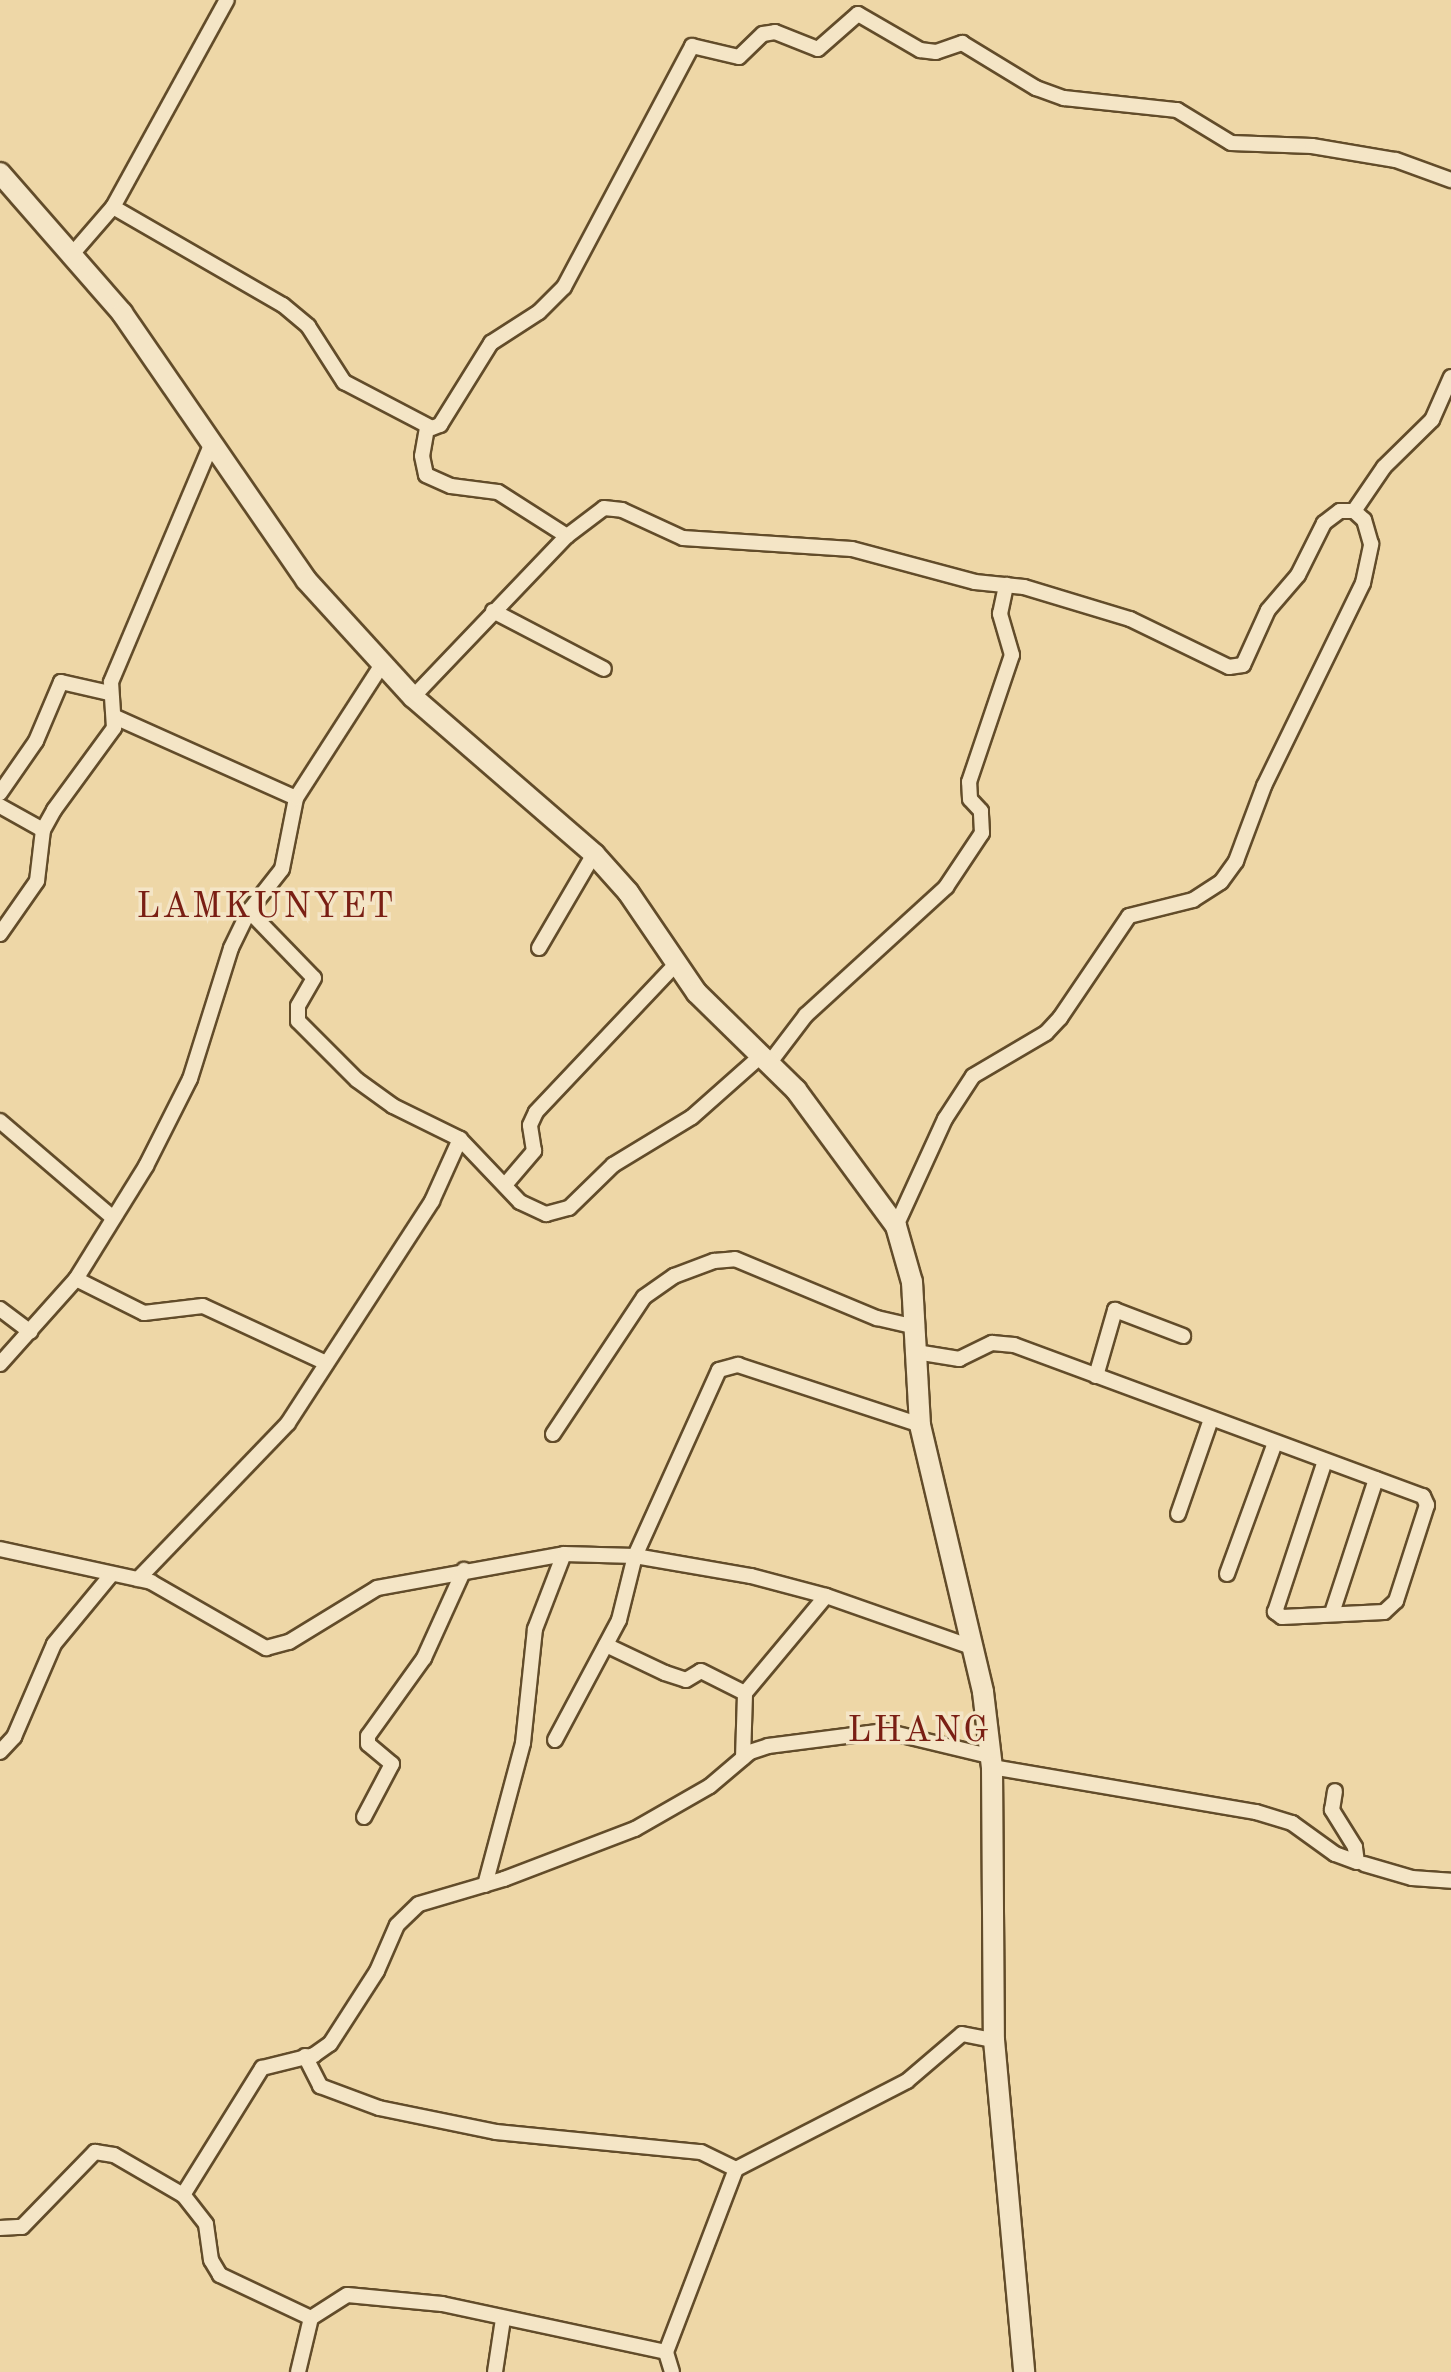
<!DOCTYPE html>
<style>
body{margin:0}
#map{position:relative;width:1451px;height:2372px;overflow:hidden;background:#eed7a7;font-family:"Old Standard TT",serif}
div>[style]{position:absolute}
.roads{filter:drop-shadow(2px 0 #624c2a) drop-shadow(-2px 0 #624c2a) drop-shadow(0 2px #624c2a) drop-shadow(0 -2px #624c2a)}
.street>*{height:14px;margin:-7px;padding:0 7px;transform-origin:7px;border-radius:7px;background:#f4e5c6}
.secondary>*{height:20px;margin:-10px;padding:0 10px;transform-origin:10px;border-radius:10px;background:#f4e5c6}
span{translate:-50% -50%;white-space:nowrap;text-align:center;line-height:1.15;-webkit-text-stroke:7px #f4e5c6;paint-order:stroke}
.quarter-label{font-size:36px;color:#7a1f14;letter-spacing:2px}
</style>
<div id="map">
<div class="roads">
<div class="street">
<i style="left:113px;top:207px;width:196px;rotate:30deg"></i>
<i style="left:283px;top:305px;width:33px;rotate:40deg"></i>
<i style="left:308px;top:326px;width:67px;rotate:57.3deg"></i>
<i style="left:344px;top:382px;width:99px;rotate:27.6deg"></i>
<i style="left:432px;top:428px;width:9px;rotate:-21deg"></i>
<i style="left:440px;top:425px;width:97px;rotate:-58.1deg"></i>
<i style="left:491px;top:343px;width:57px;rotate:-32.9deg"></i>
<i style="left:539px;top:312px;width:35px;rotate:-45deg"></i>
<i style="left:564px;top:287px;width:273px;rotate:-62deg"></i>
<i style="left:692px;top:46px;width:48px;rotate:13.2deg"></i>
<i style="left:739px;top:57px;width:33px;rotate:-44deg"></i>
<i style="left:763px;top:34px;width:12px;rotate:-9deg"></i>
<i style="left:775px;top:32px;width:46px;rotate:21.6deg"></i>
<i style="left:818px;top:49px;width:53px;rotate:-41.2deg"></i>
<i style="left:858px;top:14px;width:72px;rotate:30.1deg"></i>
<i style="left:920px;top:50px;width:16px;rotate:7deg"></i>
<i style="left:936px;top:52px;width:28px;rotate:-19deg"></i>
<i style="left:962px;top:43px;width:87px;rotate:31.3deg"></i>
<i style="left:1036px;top:88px;width:30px;rotate:20deg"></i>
<i style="left:1064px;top:98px;width:114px;rotate:6.1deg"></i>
<i style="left:1177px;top:110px;width:63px;rotate:31.4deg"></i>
<i style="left:1231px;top:143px;width:81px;rotate:2.1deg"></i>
<i style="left:1312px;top:146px;width:85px;rotate:9.5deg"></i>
<i style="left:1396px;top:160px;width:59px;rotate:20deg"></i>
<i style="left:74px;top:252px;width:60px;rotate:-49.1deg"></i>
<i style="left:113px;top:207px;width:236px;rotate:-61.2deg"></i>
<i style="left:427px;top:428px;width:28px;rotate:100deg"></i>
<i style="left:422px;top:456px;width:19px;rotate:78deg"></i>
<i style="left:426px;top:475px;width:27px;rotate:24deg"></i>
<i style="left:451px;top:486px;width:47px;rotate:7.3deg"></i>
<i style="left:498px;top:492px;width:82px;rotate:32.5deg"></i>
<i style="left:493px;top:611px;width:125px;rotate:27.6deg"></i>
<i style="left:413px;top:697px;width:223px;rotate:-46.3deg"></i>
<i style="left:567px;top:536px;width:46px;rotate:-37.1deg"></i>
<i style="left:604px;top:508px;width:18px;rotate:6deg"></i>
<i style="left:622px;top:510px;width:67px;rotate:24.7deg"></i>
<i style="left:683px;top:538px;width:169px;rotate:3.7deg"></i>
<i style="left:852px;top:549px;width:127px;rotate:15deg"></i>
<i style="left:975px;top:582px;width:49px;rotate:5.8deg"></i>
<i style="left:1024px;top:587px;width:111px;rotate:16.8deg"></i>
<i style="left:1130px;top:619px;width:110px;rotate:25.9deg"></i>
<i style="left:1229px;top:667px;width:14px;rotate:-8deg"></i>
<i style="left:1243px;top:665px;width:60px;rotate:-65.6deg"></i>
<i style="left:1268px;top:610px;width:46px;rotate:-49.4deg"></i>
<i style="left:1298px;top:575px;width:58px;rotate:-63.4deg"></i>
<i style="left:1324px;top:523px;width:20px;rotate:-37deg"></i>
<i style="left:1340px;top:511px;width:14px"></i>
<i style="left:115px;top:717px;width:198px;rotate:24.1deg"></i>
<i style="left:0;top:793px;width:63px;rotate:-55.3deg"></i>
<i style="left:36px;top:741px;width:64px;rotate:-67deg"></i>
<i style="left:61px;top:682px;width:49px;rotate:12.9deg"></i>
<i style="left:0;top:806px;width:49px;rotate:29.2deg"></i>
<i style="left:249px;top:911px;width:93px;rotate:45.9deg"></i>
<i style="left:314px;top:978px;width:32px;rotate:120deg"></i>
<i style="left:298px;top:1006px;width:15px;rotate:90deg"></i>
<i style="left:298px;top:1021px;width:83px;rotate:45deg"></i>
<i style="left:357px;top:1080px;width:44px;rotate:35.8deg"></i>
<i style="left:393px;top:1106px;width:75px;rotate:26.2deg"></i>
<i style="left:460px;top:1139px;width:87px;rotate:46.4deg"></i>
<i style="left:520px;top:1202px;width:29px;rotate:25deg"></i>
<i style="left:546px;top:1214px;width:24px;rotate:-15deg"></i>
<i style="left:569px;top:1208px;width:62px;rotate:-44.3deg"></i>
<i style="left:613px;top:1165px;width:92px;rotate:-31.3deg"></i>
<i style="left:692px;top:1117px;width:95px;rotate:-41.6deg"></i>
<i style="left:0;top:934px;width:65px;rotate:-55.1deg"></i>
<i style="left:37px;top:881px;width:51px;rotate:-83.3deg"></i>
<i style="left:43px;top:830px;width:23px;rotate:-61deg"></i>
<i style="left:54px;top:810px;width:102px;rotate:-53.8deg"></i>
<i style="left:114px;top:728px;width:46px;rotate:-93.7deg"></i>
<i style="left:111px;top:682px;width:254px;rotate:-67.1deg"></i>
<i style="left:539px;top:948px;width:109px;rotate:-59.7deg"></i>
<i style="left:771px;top:1061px;width:58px;rotate:-52.7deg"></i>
<i style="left:806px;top:1015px;width:190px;rotate:-42.4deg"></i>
<i style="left:946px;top:887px;width:65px;rotate:-56.3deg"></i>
<i style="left:982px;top:833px;width:22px;rotate:-93deg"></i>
<i style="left:981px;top:811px;width:16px;rotate:-133deg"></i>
<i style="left:970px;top:799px;width:17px;rotate:-93deg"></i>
<i style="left:969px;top:782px;width:134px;rotate:-71.3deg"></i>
<i style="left:1012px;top:655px;width:43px;rotate:-106.3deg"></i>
<i style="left:1000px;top:614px;width:30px;rotate:-78deg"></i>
<i style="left:0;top:1121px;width:149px;rotate:40.6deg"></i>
<i style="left:505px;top:1185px;width:45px;rotate:-49.5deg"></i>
<i style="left:534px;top:1151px;width:26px;rotate:-99deg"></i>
<i style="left:530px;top:1125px;width:14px;rotate:-65deg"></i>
<i style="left:536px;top:1112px;width:202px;rotate:-46.6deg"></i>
<i style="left:896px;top:1226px;width:118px;rotate:-65.4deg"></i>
<i style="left:945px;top:1119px;width:51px;rotate:-56.9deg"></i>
<i style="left:973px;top:1076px;width:85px;rotate:-30.5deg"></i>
<i style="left:1046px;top:1033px;width:21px;rotate:-47deg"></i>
<i style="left:1060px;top:1018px;width:123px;rotate:-55.9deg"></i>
<i style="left:1129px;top:916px;width:66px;rotate:-14deg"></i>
<i style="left:1193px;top:900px;width:33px;rotate:-33deg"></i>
<i style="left:1221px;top:882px;width:26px;rotate:-54deg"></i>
<i style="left:1236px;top:861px;width:80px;rotate:-69.5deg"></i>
<i style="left:1264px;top:786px;width:226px;rotate:-64deg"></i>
<i style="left:1363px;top:583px;width:40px;rotate:-78deg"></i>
<i style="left:1371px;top:544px;width:25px;rotate:-106deg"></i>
<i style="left:1364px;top:520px;width:13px;rotate:-138deg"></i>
<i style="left:1354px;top:511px;width:53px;rotate:-55.7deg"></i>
<i style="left:1384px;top:467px;width:67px;rotate:-44.4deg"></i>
<i style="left:1432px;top:420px;width:47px;rotate:-66.2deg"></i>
<i style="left:76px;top:1279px;width:76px;rotate:26.6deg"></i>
<i style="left:144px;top:1313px;width:59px;rotate:-6.8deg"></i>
<i style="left:203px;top:1306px;width:133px;rotate:24.8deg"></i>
<i style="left:0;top:1309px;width:38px;rotate:37deg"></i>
<i style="left:916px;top:1352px;width:44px;rotate:9.2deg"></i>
<i style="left:959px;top:1359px;width:37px;rotate:-26deg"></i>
<i style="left:992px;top:1343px;width:22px;rotate:5deg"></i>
<i style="left:1014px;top:1345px;width:436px;rotate:20.3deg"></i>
<i style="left:1423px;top:1496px;width:10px;rotate:66deg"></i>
<i style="left:1427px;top:1505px;width:101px;rotate:107.9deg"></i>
<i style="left:1396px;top:1601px;width:16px;rotate:137deg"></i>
<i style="left:1384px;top:1612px;width:102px;rotate:177.2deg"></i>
<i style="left:1282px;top:1617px;width:9px;rotate:-144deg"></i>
<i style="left:1275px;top:1612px;width:159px;rotate:-71.7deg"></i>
<i style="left:0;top:1364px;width:114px;rotate:-48.2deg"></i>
<i style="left:76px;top:1279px;width:133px;rotate:-58.2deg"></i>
<i style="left:146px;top:1166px;width:97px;rotate:-63.2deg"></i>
<i style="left:190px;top:1079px;width:137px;rotate:-72.6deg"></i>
<i style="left:231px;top:948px;width:41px;rotate:-64.1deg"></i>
<i style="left:249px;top:911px;width:53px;rotate:-51.8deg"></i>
<i style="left:282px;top:869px;width:72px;rotate:-78.8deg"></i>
<i style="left:296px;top:798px;width:157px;rotate:-57.2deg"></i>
<i style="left:1096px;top:1376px;width:69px;rotate:-73.9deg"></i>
<i style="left:1115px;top:1310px;width:73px;rotate:20.9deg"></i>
<i style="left:553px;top:1434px;width:164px;rotate:-56.4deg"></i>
<i style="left:644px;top:1297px;width:37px;rotate:-35deg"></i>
<i style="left:674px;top:1276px;width:43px;rotate:-20.6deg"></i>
<i style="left:714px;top:1261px;width:21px;rotate:-5deg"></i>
<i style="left:735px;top:1259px;width:154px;rotate:22.6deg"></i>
<i style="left:877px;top:1318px;width:39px;rotate:13deg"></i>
<i style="left:1178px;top:1514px;width:101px;rotate:-70.8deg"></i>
<i style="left:0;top:1549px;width:155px;rotate:12.3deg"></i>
<i style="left:151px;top:1582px;width:133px;rotate:29.9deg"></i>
<i style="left:266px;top:1648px;width:24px;rotate:-15deg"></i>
<i style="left:289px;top:1642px;width:103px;rotate:-31.5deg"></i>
<i style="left:377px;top:1588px;width:190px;rotate:-10.3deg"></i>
<i style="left:564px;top:1554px;width:71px;rotate:1.6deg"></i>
<i style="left:635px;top:1556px;width:118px;rotate:9.8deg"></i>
<i style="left:751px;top:1576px;width:78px;rotate:14.9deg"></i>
<i style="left:826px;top:1596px;width:155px;rotate:19.3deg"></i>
<i style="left:1227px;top:1574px;width:140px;rotate:-69.9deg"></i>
<i style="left:138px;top:1579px;width:216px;rotate:-46.1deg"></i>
<i style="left:288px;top:1423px;width:265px;rotate:-57deg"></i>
<i style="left:432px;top:1201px;width:68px;rotate:-65.7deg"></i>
<i style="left:1332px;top:1613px;width:141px;rotate:-71.8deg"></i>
<i style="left:606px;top:1645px;width:65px;rotate:25.4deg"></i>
<i style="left:665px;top:1673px;width:22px;rotate:18deg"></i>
<i style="left:686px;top:1680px;width:17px;rotate:-31deg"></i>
<i style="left:701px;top:1671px;width:49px;rotate:26.6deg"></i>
<i style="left:745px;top:1693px;width:126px;rotate:-50.1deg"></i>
<i style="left:555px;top:1740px;width:136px;rotate:-61.9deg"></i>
<i style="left:619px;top:1620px;width:66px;rotate:-76deg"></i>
<i style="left:635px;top:1556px;width:204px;rotate:-65.7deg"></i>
<i style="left:719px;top:1370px;width:20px;rotate:-15deg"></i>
<i style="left:738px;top:1365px;width:192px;rotate:18.2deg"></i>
<i style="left:0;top:1752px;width:21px;rotate:-47deg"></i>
<i style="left:14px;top:1737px;width:101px;rotate:-66.7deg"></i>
<i style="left:54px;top:1644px;width:91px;rotate:-50.4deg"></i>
<i style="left:743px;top:1758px;width:65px;rotate:-88.2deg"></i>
<i style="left:992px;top:1767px;width:268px;rotate:9.7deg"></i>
<i style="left:1256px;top:1812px;width:38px;rotate:17deg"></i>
<i style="left:1292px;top:1823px;width:53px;rotate:35.8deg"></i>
<i style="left:1335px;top:1854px;width:23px;rotate:20deg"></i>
<i style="left:1357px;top:1862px;width:15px;rotate:-98deg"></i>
<i style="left:1355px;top:1847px;width:44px;rotate:-121.9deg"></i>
<i style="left:1332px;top:1810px;width:19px;rotate:-81deg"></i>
<i style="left:364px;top:1817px;width:60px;rotate:-62.2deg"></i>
<i style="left:392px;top:1764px;width:31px;rotate:-140deg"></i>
<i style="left:368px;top:1744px;width:8px;rotate:-90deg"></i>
<i style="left:368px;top:1736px;width:96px;rotate:-54.3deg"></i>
<i style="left:424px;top:1658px;width:97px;rotate:-65.6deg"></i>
<i style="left:1364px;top:1864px;width:50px;rotate:16.3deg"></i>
<i style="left:1412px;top:1878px;width:39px;rotate:4deg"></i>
<i style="left:485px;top:1885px;width:147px;rotate:-75deg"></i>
<i style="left:523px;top:1743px;width:115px;rotate:-84deg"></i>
<i style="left:535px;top:1629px;width:80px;rotate:-68.9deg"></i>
<i style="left:305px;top:2056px;width:34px;rotate:63deg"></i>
<i style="left:320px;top:2086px;width:63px;rotate:20.4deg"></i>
<i style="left:379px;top:2108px;width:119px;rotate:11.6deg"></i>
<i style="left:496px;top:2132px;width:206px;rotate:5.6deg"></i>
<i style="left:701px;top:2152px;width:39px;rotate:26deg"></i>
<i style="left:0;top:2228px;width:22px;rotate:-3deg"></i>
<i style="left:22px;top:2227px;width:105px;rotate:-45.8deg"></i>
<i style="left:95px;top:2152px;width:19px;rotate:9deg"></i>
<i style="left:114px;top:2155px;width:80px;rotate:30.1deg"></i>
<i style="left:666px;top:2352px;width:196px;rotate:-69.1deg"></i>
<i style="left:736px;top:2169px;width:192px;rotate:-27.2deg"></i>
<i style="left:907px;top:2081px;width:72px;rotate:-40.5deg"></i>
<i style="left:962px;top:2034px;width:33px;rotate:11deg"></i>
<i style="left:298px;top:2372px;width:56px;rotate:-76.5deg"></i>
<i style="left:495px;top:2372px;width:54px;rotate:-81.4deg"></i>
<i style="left:672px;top:2372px;width:21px;rotate:-107deg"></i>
<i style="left:666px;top:2352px;width:229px;rotate:-167.9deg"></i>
<i style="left:442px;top:2304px;width:95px;rotate:-174.6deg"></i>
<i style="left:347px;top:2295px;width:43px;rotate:147.4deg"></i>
<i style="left:311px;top:2318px;width:101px;rotate:-154.7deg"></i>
<i style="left:220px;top:2275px;width:17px;rotate:-121deg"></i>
<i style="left:211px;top:2260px;width:36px;rotate:-98deg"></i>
<i style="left:206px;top:2224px;width:37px;rotate:-128deg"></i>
<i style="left:183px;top:2195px;width:150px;rotate:-58.1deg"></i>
<i style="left:262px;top:2068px;width:54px;rotate:-14deg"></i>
<i style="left:314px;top:2055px;width:19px;rotate:-35deg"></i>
<i style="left:330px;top:2044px;width:87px;rotate:-57.2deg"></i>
<i style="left:377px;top:1971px;width:50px;rotate:-66.5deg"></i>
<i style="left:397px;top:1925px;width:30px;rotate:-44deg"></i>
<i style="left:419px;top:1904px;width:89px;rotate:-16.4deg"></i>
<i style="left:504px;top:1879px;width:140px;rotate:-20.9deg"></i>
<i style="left:635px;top:1829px;width:86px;rotate:-29.8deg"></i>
<i style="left:710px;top:1786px;width:52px;rotate:-40.4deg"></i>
<i style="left:750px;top:1752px;width:19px;rotate:-18deg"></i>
<i style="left:768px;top:1746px;width:118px;rotate:-7.3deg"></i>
<i style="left:885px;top:1731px;width:107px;rotate:13.5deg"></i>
</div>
<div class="secondary">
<i style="left:0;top:173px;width:186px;rotate:48.9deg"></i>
<i style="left:122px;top:313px;width:324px;rotate:55.4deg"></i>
<i style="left:306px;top:580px;width:159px;rotate:47.6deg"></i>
<i style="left:413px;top:697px;width:240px;rotate:40.9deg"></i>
<i style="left:594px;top:854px;width:51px;rotate:48.2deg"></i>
<i style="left:628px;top:892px;width:122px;rotate:55.7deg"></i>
<i style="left:697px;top:993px;width:139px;rotate:44.4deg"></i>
<i style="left:796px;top:1090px;width:169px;rotate:53.7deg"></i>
<i style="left:896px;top:1226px;width:58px;rotate:74.1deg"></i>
<i style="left:912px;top:1282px;width:143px;rotate:86.8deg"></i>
<i style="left:920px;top:1425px;width:274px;rotate:76.7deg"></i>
<i style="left:983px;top:1692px;width:76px;rotate:83.2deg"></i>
<i style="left:992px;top:1767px;width:273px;rotate:89.6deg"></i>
<i style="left:994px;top:2040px;width:333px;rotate:84.8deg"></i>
</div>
</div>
<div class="quarter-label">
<span style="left:266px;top:909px">LAMKUNYET</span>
<span style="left:919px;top:1733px">LHANG</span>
</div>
</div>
